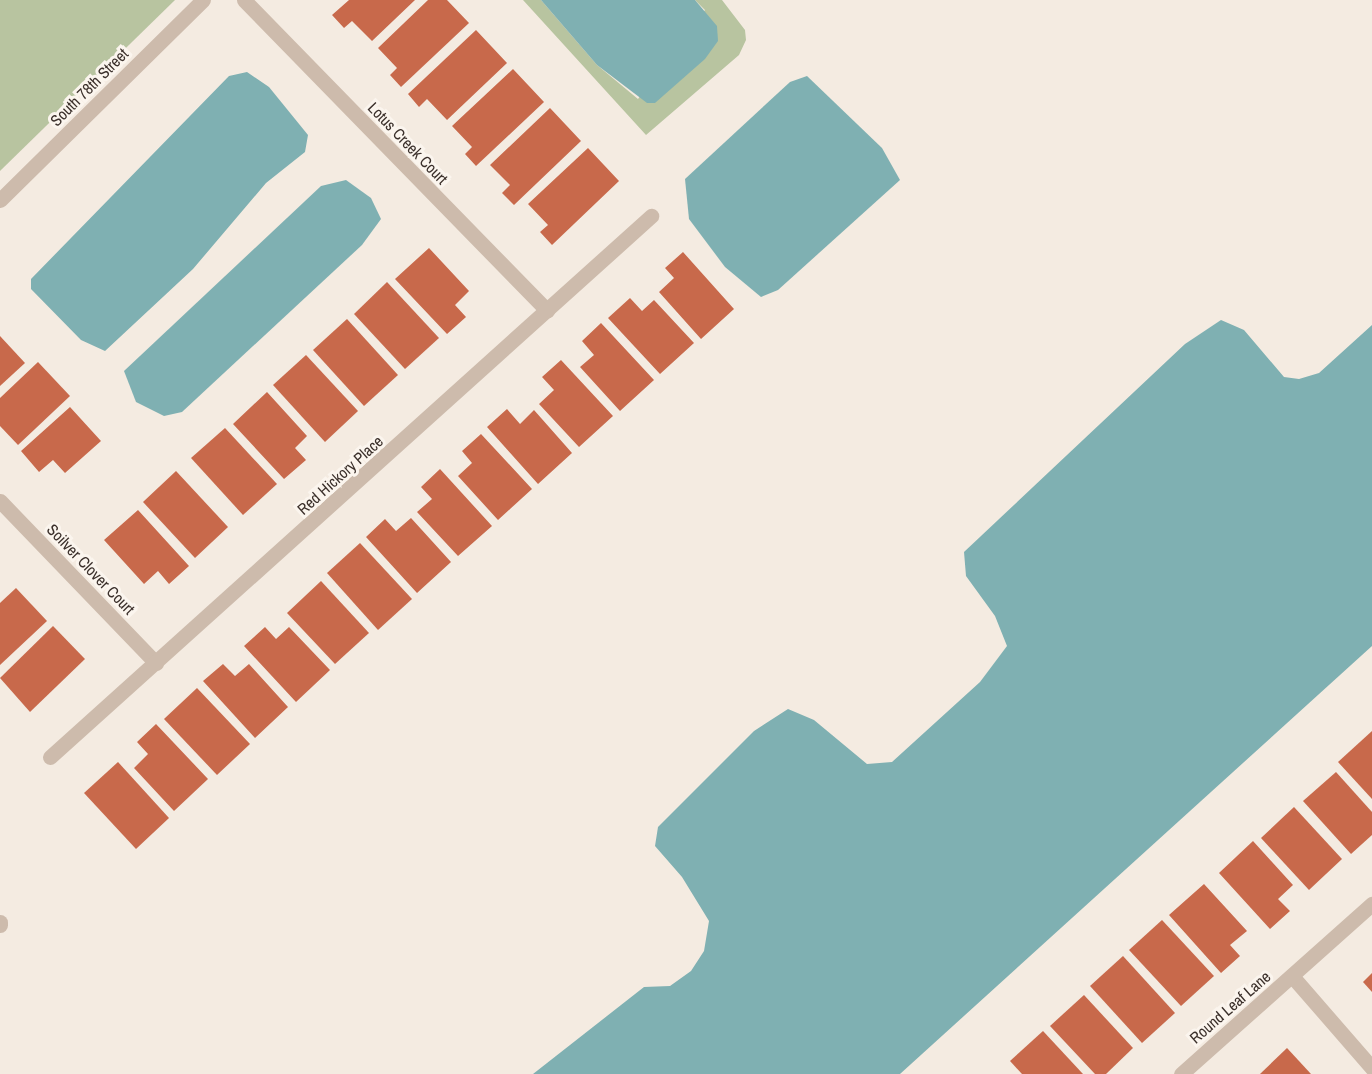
<!DOCTYPE html>
<style>
body{margin:0}
#map{position:relative;width:1372px;height:1074px;overflow:hidden;background:#f4ebe1;font-family:"Archivo Narrow",sans-serif}
div>[style]{position:absolute}
.green>*{inset:0;background:#b8c4a0}
.water>*{inset:0;background:#7fb0b2}
.building>*{inset:0;background:#c8694b}
.minor>*{height:15px;margin:-7.5px;padding:0 7.5px;transform-origin:7.5px;border-radius:7.5px;background:#cdbbac}
span{translate:-50% -50%;white-space:nowrap;text-align:center;line-height:1.15;-webkit-text-stroke:6px #fbf5ee;paint-order:stroke}
.street-label{font-size:16px;color:#3b302b}
</style>
<div id="map">
<div class="green">
<i style="clip-path:polygon(0 0,175px 0,0 171px)"></i>
<i style="clip-path:polygon(523px 0,541px 0,597px 65px,638px 99px,705px 10px,695px 0,722px 0,745px 30px,746px 40px,739px 55px,646px 135px)"></i>
</div>
<div class="water">
<i style="clip-path:polygon(541px 0,695px 0,717px 26px,718px 41px,705px 59px,655px 103px,647px 103px,597px 65px)"></i>
<i style="clip-path:polygon(247px 72px,269px 87px,308px 135px,305px 152px,266px 183px,193px 269px,105px 351px,81px 340px,31px 289px,31px 279px,229px 76px)"></i>
<i style="clip-path:polygon(807px 76px,882px 148px,900px 180px,778px 290px,761px 297px,725px 267px,689px 219px,685px 179px,790px 82px)"></i>
<i style="clip-path:polygon(346px 180px,371px 198px,381px 219px,362px 245px,182px 412px,164px 416px,136px 402px,124px 371px,321px 186px)"></i>
<i style="clip-path:polygon(1221px 320px,1244px 330px,1284px 377px,1299px 379px,1319px 373px,1372px 325px,1372px 646px,900px 1074px,533px 1074px,644px 987px,670px 986px,691px 971px,704px 951px,709px 921px,682px 877px,655px 846px,658px 827px,754px 731px,788px 709px,814px 720px,867px 764px,892px 762px,980px 682px,1007px 646px,995px 616px,966px 576px,964px 552px,1185px 344px)"></i>
</div>
<div class="building">
<i style="clip-path:polygon(349px 0,415px 0,372px 41px,352px 21px,344px 28px,332px 15px)"></i>
<i style="clip-path:polygon(428px 0,447px 0,469px 23px,401px 87px,390px 75px,397px 68px,378px 48px)"></i>
<i style="clip-path:polygon(476px 30px,507px 63px,447px 120px,427px 99px,419px 107px,408px 94px)"></i>
<i style="clip-path:polygon(513px 69px,544px 102px,476px 166px,465px 154px,472px 147px,452px 126px)"></i>
<i style="clip-path:polygon(550px 108px,581px 141px,514px 205px,502px 193px,510px 185px,490px 165px)"></i>
<i style="clip-path:polygon(588px 148px,619px 181px,552px 245px,540px 232px,548px 225px,528px 204px)"></i>
<i style="clip-path:polygon(429px 248px,469px 291px,455px 305px,466px 317px,447px 334px,395px 279px)"></i>
<i style="clip-path:polygon(683px 252px,734px 309px,701px 339px,659px 292px,674px 278px,665px 268px)"></i>
<i style="clip-path:polygon(387px 282px,439px 338px,405px 369px,354px 314px)"></i>
<i style="clip-path:polygon(630px 298px,642px 311px,654px 300px,694px 343px,660px 374px,608px 318px)"></i>
<i style="clip-path:polygon(347px 319px,398px 375px,364px 406px,313px 350px)"></i>
<i style="clip-path:polygon(601px 323px,654px 380px,620px 411px,580px 367px,594px 355px,582px 341px)"></i>
<i style="clip-path:polygon(0 336px,25px 363px,0 386px)"></i>
<i style="clip-path:polygon(306px 355px,358px 411px,325px 442px,273px 385px)"></i>
<i style="clip-path:polygon(561px 360px,613px 416px,579px 447px,539px 404px,554px 390px,542px 377px)"></i>
<i style="clip-path:polygon(38px 362px,70px 396px,18px 445px,0 426px,0 398px)"></i>
<i style="clip-path:polygon(267px 392px,307px 436px,295px 448px,306px 460px,284px 479px,233px 424px)"></i>
<i style="clip-path:polygon(70px 407px,101px 441px,65px 473px,53px 460px,39px 472px,21px 451px)"></i>
<i style="clip-path:polygon(507px 409px,520px 424px,534px 410px,572px 453px,538px 484px,487px 427px)"></i>
<i style="clip-path:polygon(225px 428px,277px 484px,243px 515px,191px 458px)"></i>
<i style="clip-path:polygon(481px 434px,532px 489px,498px 520px,458px 476px,472px 463px,462px 451px)"></i>
<i style="clip-path:polygon(440px 469px,492px 526px,458px 556px,417px 512px,432px 499px,421px 487px)"></i>
<i style="clip-path:polygon(176px 471px,228px 527px,195px 558px,143px 502px)"></i>
<i style="clip-path:polygon(138px 510px,189px 566px,169px 584px,158px 571px,144px 584px,104px 540px)"></i>
<i style="clip-path:polygon(411px 518px,451px 562px,417px 593px,366px 537px,385px 519px,396px 531px)"></i>
<i style="clip-path:polygon(360px 543px,412px 599px,378px 630px,327px 573px)"></i>
<i style="clip-path:polygon(321px 581px,369px 633px,335px 664px,287px 613px)"></i>
<i style="clip-path:polygon(16px 588px,47px 621px,0 665px,0 603px)"></i>
<i style="clip-path:polygon(53px 626px,85px 659px,30px 712px,0 678px)"></i>
<i style="clip-path:polygon(265px 627px,276px 639px,289px 627px,330px 670px,296px 702px,244px 646px)"></i>
<i style="clip-path:polygon(223px 664px,235px 676px,249px 664px,288px 707px,255px 738px,203px 681px)"></i>
<i style="clip-path:polygon(197px 688px,250px 744px,217px 775px,164px 719px)"></i>
<i style="clip-path:polygon(156px 724px,208px 779px,174px 811px,134px 768px,148px 754px,137px 742px)"></i>
<i style="clip-path:polygon(1372px 731px,1372px 799px,1338px 762px)"></i>
<i style="clip-path:polygon(118px 762px,169px 818px,136px 849px,84px 793px)"></i>
<i style="clip-path:polygon(1336px 772px,1372px 812px,1372px 835px,1351px 854px,1303px 801px)"></i>
<i style="clip-path:polygon(1294px 807px,1342px 859px,1309px 890px,1261px 838px)"></i>
<i style="clip-path:polygon(1253px 841px,1293px 885px,1278px 899px,1290px 911px,1270px 929px,1219px 873px)"></i>
<i style="clip-path:polygon(1204px 884px,1247px 931px,1230px 945px,1240px 956px,1221px 973px,1169px 915px)"></i>
<i style="clip-path:polygon(1162px 920px,1214px 976px,1181px 1006px,1129px 950px)"></i>
<i style="clip-path:polygon(1123px 956px,1175px 1013px,1142px 1043px,1090px 986px)"></i>
<i style="clip-path:polygon(1372px 973px,1372px 992px,1363px 982px)"></i>
<i style="clip-path:polygon(1084px 995px,1133px 1048px,1106px 1074px,1095px 1074px,1050px 1026px)"></i>
<i style="clip-path:polygon(1043px 1031px,1083px 1074px,1022px 1074px,1010px 1061px)"></i>
<i style="clip-path:polygon(1287px 1048px,1311px 1074px,1260px 1074px)"></i>
</div>
<div class="minor">
<i style="left:244px;top:0;width:434px;rotate:45.7deg"></i>
<i style="left:0;top:200px;width:285px;rotate:-44.6deg"></i>
<i style="left:0;top:501px;width:225px;rotate:46.1deg"></i>
<i style="left:50px;top:757px;width:809px;rotate:-41.99deg"></i>
<i style="left:0;top:922px;width:3px;rotate:90deg"></i>
<i style="left:1292px;top:976px;width:122px;rotate:49deg"></i>
<i style="left:1181px;top:1074px;width:256px;rotate:-41.7deg"></i>
</div>
<div class="street-label">
<span style="left:89px;top:87px;rotate:-45deg">South 78th Street</span>
<span style="left:408px;top:143px;rotate:46deg">Lotus Creek Court</span>
<span style="left:340px;top:475px;rotate:-42deg">Red Hickory Place</span>
<span style="left:91px;top:569px;rotate:46deg">Soilver Clover Court</span>
<span style="left:1230px;top:1007px;rotate:-41deg">Round Leaf Lane</span>
</div>
</div>
